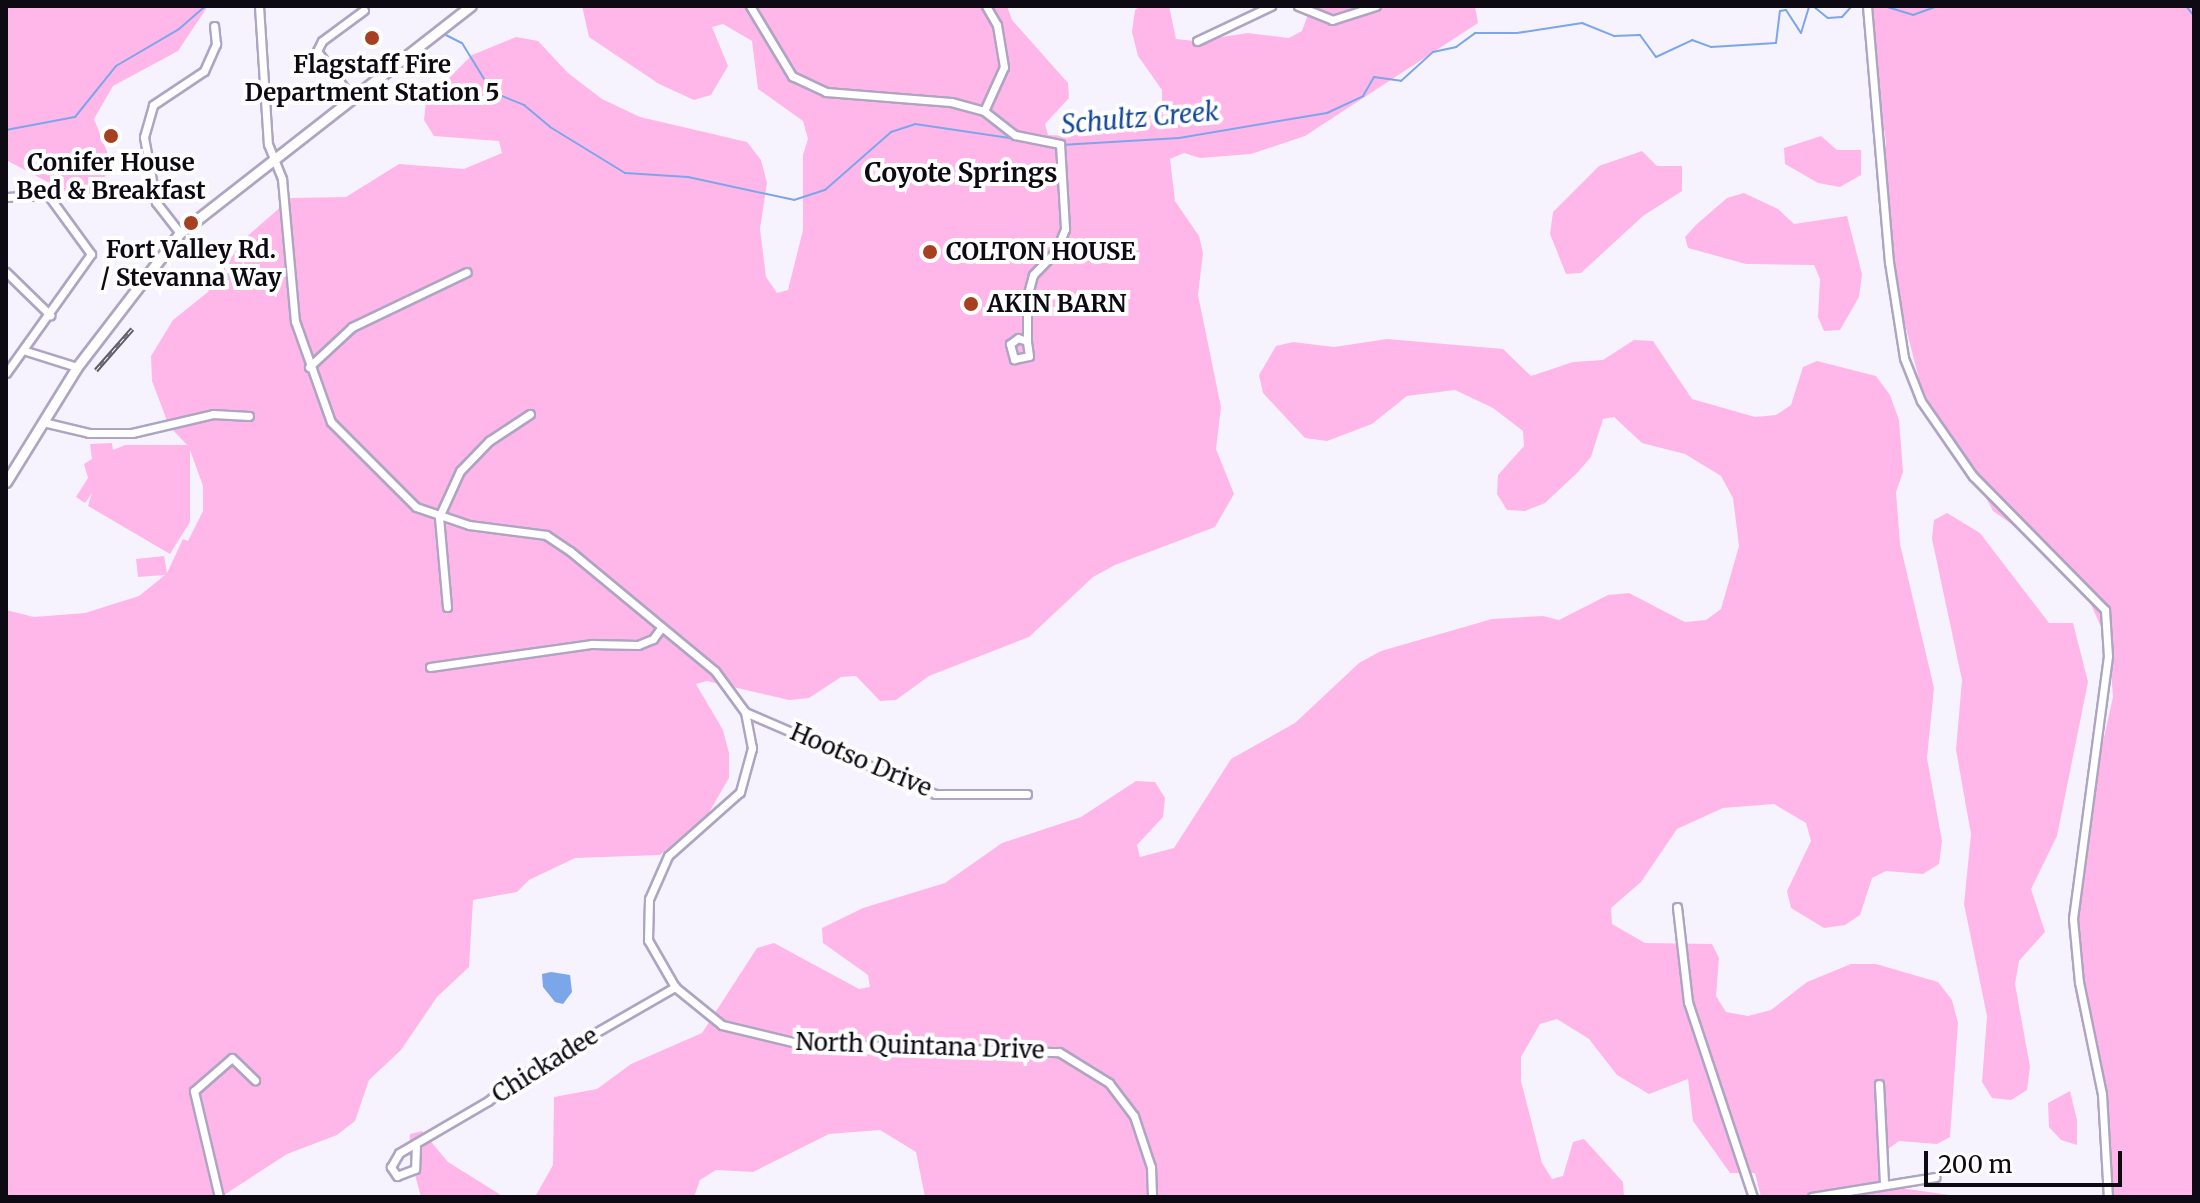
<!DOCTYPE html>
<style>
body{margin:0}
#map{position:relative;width:2200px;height:1203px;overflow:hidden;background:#f6f3ff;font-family:Merriweather,serif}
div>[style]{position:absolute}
.green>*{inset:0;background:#ffb7e9}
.water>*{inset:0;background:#7ba6ea}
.stream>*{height:2px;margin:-1px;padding:0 1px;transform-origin:1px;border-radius:1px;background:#7ba6ea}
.roads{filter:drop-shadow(2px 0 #aea5c2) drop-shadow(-2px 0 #aea5c2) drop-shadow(0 2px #aea5c2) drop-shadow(0 -2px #aea5c2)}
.minor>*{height:7px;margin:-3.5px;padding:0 3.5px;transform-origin:3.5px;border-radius:3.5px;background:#fff}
.major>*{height:9px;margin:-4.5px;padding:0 4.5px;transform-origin:4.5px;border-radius:4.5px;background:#fff}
.rail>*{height:5px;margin-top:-2.5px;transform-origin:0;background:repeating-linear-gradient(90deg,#fff 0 6px,#605c67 0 12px);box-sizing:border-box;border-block:2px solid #605c67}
.dots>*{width:22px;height:22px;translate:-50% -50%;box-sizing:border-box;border:4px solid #fff;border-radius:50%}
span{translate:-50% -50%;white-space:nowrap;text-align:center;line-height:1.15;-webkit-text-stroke:8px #fff;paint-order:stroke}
.poi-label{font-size:24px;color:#0e0a14;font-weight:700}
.left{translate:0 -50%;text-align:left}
.street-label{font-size:24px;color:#0e0a14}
.water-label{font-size:26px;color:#144897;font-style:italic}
.neighbourhood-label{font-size:26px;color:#0e0a14;font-weight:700}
.frame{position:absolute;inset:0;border:8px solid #0e0a14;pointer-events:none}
.scale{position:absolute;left:1924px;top:1151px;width:198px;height:36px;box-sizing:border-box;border:4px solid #0e0a14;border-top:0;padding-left:10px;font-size:24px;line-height:28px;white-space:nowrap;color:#0e0a14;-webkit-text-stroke:6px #fff;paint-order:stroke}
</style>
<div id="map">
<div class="green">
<i style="clip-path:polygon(6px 6px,208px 6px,178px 51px,113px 86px,94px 119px,112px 164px,95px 194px,78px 198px,6px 160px)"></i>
<i style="clip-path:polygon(582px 6px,1007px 6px,1012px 20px,1068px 83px,1069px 98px,1045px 124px,1048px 135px,1067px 136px,1122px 125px,1162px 105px,1162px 90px,1138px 56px,1132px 32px,1135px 10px,1141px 6px,1169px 6px,1176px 39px,1195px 41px,1248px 33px,1289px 38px,1302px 31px,1311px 6px,1475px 6px,1478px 23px,1305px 136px,1251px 154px,1200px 158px,1184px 153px,1170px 159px,1175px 201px,1199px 236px,1203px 253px,1198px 295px,1221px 407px,1216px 449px,1234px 494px,1215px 527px,1115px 565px,1093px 577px,1029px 637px,929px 676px,896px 700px,880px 701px,856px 676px,841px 677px,809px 698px,789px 700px,707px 681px,696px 684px,723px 730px,729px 753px,729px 778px,708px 814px,660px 855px,575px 858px,529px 880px,517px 892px,473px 900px,469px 967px,437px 997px,401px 1050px,369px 1080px,355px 1121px,337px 1135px,287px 1154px,221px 1197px,6px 1197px,6px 610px,34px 617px,85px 613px,139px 596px,165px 575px,138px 577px,136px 559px,164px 556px,167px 573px,183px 539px,188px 541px,203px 511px,203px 486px,190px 450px,190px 522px,170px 554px,88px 506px,92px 493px,85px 503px,76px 497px,88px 478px,84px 464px,92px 459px,90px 444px,112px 443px,113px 450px,125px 445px,187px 445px,169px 426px,152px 381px,151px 356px,173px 320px,208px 292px,244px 239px,291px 198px,346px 197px,399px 164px,464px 169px,502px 153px,499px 141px,434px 136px,424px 120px,426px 101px,472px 55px,516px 37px,538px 41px,568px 73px,602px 99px,640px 117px,747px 142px,761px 160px,767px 183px,760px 229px,766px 277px,777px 293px,788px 290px,803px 230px,803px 155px,808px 139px,803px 121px,758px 89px,752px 41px,723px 24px,712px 27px,728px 66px,711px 95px,694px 100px,659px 84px,589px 37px)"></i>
<i style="clip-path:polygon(1863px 6px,2194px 6px,2194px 1197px,2104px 1197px,2110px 1139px,2076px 996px,2072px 944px,2079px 923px,2079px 849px,2113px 697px,2109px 645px,2088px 598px,2044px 547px,1993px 511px,1958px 445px,1942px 431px,1920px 383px,1883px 238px,1879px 186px,1886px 141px)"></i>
<i style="clip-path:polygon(1821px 136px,1837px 150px,1861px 150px,1861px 175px,1840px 187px,1818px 183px,1785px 164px,1784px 148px)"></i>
<i style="clip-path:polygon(1642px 151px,1657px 166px,1682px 166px,1682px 191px,1643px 216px,1581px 273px,1566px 274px,1550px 234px,1553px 212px,1599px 166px)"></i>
<i style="clip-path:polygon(1744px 193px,1778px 209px,1794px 224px,1847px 216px,1862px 274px,1859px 297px,1840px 330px,1824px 331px,1818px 317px,1820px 279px,1814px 265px,1746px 264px,1688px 248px,1685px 237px,1697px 224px,1727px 198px)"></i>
<i style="clip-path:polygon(1387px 339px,1503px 349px,1531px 376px,1573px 362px,1603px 360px,1634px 340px,1653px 341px,1692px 399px,1755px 417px,1776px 415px,1791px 405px,1803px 367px,1817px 361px,1876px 376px,1890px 395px,1899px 420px,1903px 472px,1896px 492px,1900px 544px,1934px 688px,1927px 758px,1942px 841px,1939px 864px,1923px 874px,1886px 871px,1872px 878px,1860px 915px,1845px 925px,1824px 928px,1791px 908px,1787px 891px,1811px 841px,1806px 823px,1774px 804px,1723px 808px,1677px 829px,1641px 882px,1611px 908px,1612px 924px,1645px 943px,1712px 944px,1719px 958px,1716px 996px,1726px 1012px,1748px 1016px,1771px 1010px,1807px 982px,1851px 964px,1876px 964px,1938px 982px,1952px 1000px,1958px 1023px,1950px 1137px,1937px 1144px,1899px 1141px,1884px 1152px,1882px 1170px,1893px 1187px,1964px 1197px,1761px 1197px,1755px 1173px,1730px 1173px,1693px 1121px,1688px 1079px,1649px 1094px,1617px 1075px,1589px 1039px,1557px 1019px,1540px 1024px,1521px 1057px,1521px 1081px,1542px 1163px,1552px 1179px,1563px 1176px,1573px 1142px,1584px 1139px,1623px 1182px,1624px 1197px,925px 1197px,916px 1152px,880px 1130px,829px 1134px,753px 1172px,716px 1170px,700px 1180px,694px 1197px,535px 1197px,553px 1165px,554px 1097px,597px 1089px,631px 1064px,702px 1033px,757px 948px,774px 943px,859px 989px,870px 987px,868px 975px,823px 943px,822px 928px,863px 908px,945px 883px,1002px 843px,1081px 817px,1136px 781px,1155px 782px,1165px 798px,1163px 817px,1137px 845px,1140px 857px,1174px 848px,1231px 759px,1295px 723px,1359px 663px,1381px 651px,1492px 619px,1543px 616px,1559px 620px,1608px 595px,1629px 593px,1685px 622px,1706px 620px,1721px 609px,1739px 546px,1733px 498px,1721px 476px,1685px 454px,1642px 443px,1614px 417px,1603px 419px,1591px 457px,1577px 473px,1545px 503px,1525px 511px,1507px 510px,1497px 494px,1498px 475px,1524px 446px,1523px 431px,1493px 408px,1455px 390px,1407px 396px,1372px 424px,1327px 441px,1305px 438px,1263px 393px,1259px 375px,1276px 346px,1293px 342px,1334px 347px)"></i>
<i style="clip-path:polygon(1947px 513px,1980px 533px,2049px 623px,2073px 623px,2088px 682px,2057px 836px,2031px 889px,2045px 932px,2019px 961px,2015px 984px,2030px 1067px,2027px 1090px,2011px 1100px,1992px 1098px,1982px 1082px,1987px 1016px,1964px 904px,1971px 834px,1956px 750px,1962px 680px,1932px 539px,1934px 520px)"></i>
<i style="clip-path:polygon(2070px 1091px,2077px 1120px,2077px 1145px,2061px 1140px,2049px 1127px,2048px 1103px)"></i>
<i style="clip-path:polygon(422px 1131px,448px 1162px,504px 1197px,421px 1197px,409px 1153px,410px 1134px)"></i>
</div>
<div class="water">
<i style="clip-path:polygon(551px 972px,570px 975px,572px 992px,563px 1004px,555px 1002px,543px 987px,542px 974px)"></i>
</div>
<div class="stream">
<i style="left:1813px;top:6px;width:19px;rotate:39deg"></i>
<i style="left:1828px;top:18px;width:14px;rotate:-4deg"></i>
<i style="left:1842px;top:17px;width:15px;rotate:-48deg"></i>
<i style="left:1884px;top:6px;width:30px;rotate:17deg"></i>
<i style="left:1913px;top:15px;width:27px;rotate:-20deg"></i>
<i style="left:2186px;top:6px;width:13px;rotate:51deg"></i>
<i style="left:442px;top:33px;width:22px;rotate:27deg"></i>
<i style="left:462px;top:43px;width:57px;rotate:58.5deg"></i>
<i style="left:492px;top:92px;width:35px;rotate:22deg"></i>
<i style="left:524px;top:105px;width:34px;rotate:40deg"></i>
<i style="left:550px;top:127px;width:88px;rotate:31.5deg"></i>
<i style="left:625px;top:173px;width:63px;rotate:3.6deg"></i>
<i style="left:688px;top:177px;width:108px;rotate:12.2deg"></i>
<i style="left:794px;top:200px;width:33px;rotate:-18deg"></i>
<i style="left:825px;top:190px;width:88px;rotate:-41.3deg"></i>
<i style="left:891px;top:132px;width:25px;rotate:-18deg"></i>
<i style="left:915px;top:124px;width:109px;rotate:8.4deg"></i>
<i style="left:6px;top:130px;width:70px;rotate:-10.7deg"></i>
<i style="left:75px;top:117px;width:65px;rotate:-51.2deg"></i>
<i style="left:116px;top:66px;width:73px;rotate:-30.4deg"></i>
<i style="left:179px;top:29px;width:35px;rotate:-41deg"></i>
<i style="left:1061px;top:145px;width:118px;rotate:-3.4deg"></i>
<i style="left:1179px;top:138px;width:150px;rotate:-9.6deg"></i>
<i style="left:1327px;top:113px;width:40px;rotate:-25deg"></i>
<i style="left:1363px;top:96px;width:22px;rotate:-60deg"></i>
<i style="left:1374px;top:77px;width:27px;rotate:8deg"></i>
<i style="left:1401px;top:81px;width:43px;rotate:-42.2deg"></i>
<i style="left:1433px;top:52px;width:24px;rotate:-12deg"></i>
<i style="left:1456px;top:47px;width:24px;rotate:-36deg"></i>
<i style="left:1475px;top:33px;width:42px"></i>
<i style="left:1517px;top:33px;width:66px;rotate:-8.7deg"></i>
<i style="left:1582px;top:23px;width:35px;rotate:22deg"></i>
<i style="left:1614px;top:36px;width:26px;rotate:-2deg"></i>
<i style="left:1640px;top:35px;width:27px;rotate:54deg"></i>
<i style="left:1656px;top:57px;width:40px;rotate:-25deg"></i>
<i style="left:1692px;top:40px;width:20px;rotate:20deg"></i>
<i style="left:1711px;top:47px;width:65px;rotate:-3.5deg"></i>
<i style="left:1776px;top:43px;width:32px;rotate:-83deg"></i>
<i style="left:1780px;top:11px;width:6px;rotate:-9deg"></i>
<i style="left:1786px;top:10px;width:27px;rotate:57deg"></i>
<i style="left:1801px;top:33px;width:28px;rotate:-73deg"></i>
</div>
<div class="roads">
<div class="minor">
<i style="left:259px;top:6px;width:138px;rotate:86.3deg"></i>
<i style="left:268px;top:144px;width:38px;rotate:68deg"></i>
<i style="left:282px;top:179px;width:143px;rotate:84.8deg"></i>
<i style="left:295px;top:321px;width:107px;rotate:70.4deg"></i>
<i style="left:331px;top:422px;width:120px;rotate:45deg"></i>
<i style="left:416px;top:507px;width:56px;rotate:18.8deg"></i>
<i style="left:469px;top:525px;width:78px;rotate:7.4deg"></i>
<i style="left:546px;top:535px;width:29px;rotate:34deg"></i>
<i style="left:570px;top:551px;width:188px;rotate:39.6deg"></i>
<i style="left:715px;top:671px;width:51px;rotate:53.8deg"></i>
<i style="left:745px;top:712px;width:37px;rotate:79deg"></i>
<i style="left:752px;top:748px;width:46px;rotate:105.3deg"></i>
<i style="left:740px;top:792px;width:96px;rotate:138.4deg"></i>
<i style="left:668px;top:856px;width:47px;rotate:113.8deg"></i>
<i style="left:649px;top:899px;width:41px;rotate:91.4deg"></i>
<i style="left:648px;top:940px;width:54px;rotate:60.1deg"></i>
<i style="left:675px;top:987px;width:60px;rotate:39deg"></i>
<i style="left:722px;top:1025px;width:77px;rotate:13.5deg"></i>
<i style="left:797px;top:1043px;width:262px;rotate:2deg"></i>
<i style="left:1059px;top:1052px;width:59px;rotate:31.8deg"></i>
<i style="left:1109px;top:1083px;width:41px;rotate:52.9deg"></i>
<i style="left:1134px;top:1116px;width:54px;rotate:71.6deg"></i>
<i style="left:1151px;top:1167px;width:30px;rotate:88deg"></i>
<i style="left:750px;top:6px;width:82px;rotate:59deg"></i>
<i style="left:792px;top:76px;width:38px;rotate:25deg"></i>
<i style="left:826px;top:92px;width:125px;rotate:4.6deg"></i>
<i style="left:951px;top:102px;width:34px;rotate:15deg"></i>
<i style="left:984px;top:111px;width:39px;rotate:38deg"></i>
<i style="left:1015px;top:135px;width:46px;rotate:11.3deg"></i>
<i style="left:1060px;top:144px;width:85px;rotate:86.6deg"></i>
<i style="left:1065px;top:229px;width:24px;rotate:112deg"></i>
<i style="left:1056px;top:251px;width:33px;rotate:134deg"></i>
<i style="left:1033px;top:275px;width:23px;rotate:105deg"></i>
<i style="left:1027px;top:297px;width:44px;rotate:90deg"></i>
<i style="left:1027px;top:341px;width:9px;rotate:-162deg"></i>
<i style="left:1018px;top:338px;width:10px;rotate:143deg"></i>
<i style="left:1010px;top:344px;width:16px;rotate:75deg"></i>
<i style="left:1014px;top:359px;width:15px;rotate:-11deg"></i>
<i style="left:1029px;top:356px;width:15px;rotate:-98deg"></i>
<i style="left:1298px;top:6px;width:37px;rotate:22deg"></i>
<i style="left:1332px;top:20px;width:46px;rotate:-17.7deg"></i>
<i style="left:1867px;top:6px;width:257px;rotate:85.1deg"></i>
<i style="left:1889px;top:262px;width:97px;rotate:81.1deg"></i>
<i style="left:1904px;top:358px;width:46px;rotate:68.4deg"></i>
<i style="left:1921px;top:401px;width:91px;rotate:55.3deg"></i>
<i style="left:1973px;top:476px;width:188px;rotate:45.4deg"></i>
<i style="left:2105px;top:610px;width:46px;rotate:86.3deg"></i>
<i style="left:2108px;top:656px;width:265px;rotate:97.6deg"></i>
<i style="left:2073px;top:919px;width:63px;rotate:84.6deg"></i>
<i style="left:2079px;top:982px;width:114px;rotate:78.4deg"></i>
<i style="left:2102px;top:1094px;width:103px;rotate:86.7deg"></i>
<i style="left:1197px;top:41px;width:82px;rotate:-25.3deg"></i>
<i style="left:351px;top:97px;width:57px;rotate:-126.5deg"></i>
<i style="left:317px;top:51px;width:11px;rotate:-63deg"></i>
<i style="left:322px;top:41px;width:52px;rotate:-36.4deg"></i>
<i style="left:984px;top:111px;width:48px;rotate:-65.6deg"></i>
<i style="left:1004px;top:67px;width:43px;rotate:-99.5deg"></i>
<i style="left:997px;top:25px;width:22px;rotate:-120deg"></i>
<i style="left:6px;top:197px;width:42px;rotate:-2.7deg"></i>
<i style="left:48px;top:195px;width:73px;rotate:53.9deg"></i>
<i style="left:91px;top:254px;width:146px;rotate:125.5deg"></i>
<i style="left:180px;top:233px;width:39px;rotate:-128deg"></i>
<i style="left:156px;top:202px;width:66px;rotate:-100.5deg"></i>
<i style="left:144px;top:137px;width:33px;rotate:-74deg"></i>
<i style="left:153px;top:105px;width:61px;rotate:-33.7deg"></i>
<i style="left:204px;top:71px;width:30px;rotate:-66deg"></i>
<i style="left:216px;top:44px;width:18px;rotate:-96deg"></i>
<i style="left:6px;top:272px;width:62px;rotate:44.3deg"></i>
<i style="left:26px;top:351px;width:53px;rotate:17.4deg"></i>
<i style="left:309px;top:367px;width:59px;rotate:-42.9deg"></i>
<i style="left:352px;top:327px;width:127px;rotate:-25.6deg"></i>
<i style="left:43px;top:422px;width:47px;rotate:13.4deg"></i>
<i style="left:89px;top:433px;width:43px"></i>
<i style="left:132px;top:433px;width:83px;rotate:-13.2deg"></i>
<i style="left:213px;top:414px;width:36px;rotate:3deg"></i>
<i style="left:447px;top:607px;width:90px;rotate:-95.1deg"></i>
<i style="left:439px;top:517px;width:51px;rotate:-65.5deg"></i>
<i style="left:460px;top:471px;width:42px;rotate:-46deg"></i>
<i style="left:489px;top:441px;width:49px;rotate:-33.4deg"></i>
<i style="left:430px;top:667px;width:164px;rotate:-8.1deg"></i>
<i style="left:592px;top:644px;width:46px;rotate:1.2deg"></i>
<i style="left:638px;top:645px;width:16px;rotate:-22deg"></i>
<i style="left:653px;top:639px;width:14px;rotate:-54deg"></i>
<i style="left:745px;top:712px;width:207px;rotate:23.3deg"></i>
<i style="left:935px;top:794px;width:92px"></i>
<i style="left:1677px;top:907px;width:96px;rotate:83.4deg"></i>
<i style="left:1688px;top:1002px;width:206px;rotate:71.6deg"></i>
<i style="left:1879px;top:1084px;width:98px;rotate:87.1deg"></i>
<i style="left:416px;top:1144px;width:25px;rotate:92deg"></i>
<i style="left:415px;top:1169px;width:19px;rotate:159deg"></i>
<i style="left:397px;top:1176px;width:11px;rotate:-124deg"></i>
<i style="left:391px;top:1167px;width:16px;rotate:-60deg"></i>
<i style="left:399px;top:1153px;width:103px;rotate:-30.3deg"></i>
<i style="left:488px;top:1101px;width:35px;rotate:-39deg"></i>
<i style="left:515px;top:1079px;width:185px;rotate:-29.9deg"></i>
<i style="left:219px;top:1197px;width:109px;rotate:-103.3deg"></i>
<i style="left:194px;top:1091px;width:50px;rotate:-41deg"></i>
<i style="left:232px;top:1058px;width:32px;rotate:44deg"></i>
<i style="left:1812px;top:1197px;width:125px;rotate:-9.2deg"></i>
</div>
<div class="major">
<i style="left:6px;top:482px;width:135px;rotate:-58.3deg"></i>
<i style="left:77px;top:367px;width:169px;rotate:-52.5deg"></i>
<i style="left:180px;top:233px;width:369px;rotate:-38deg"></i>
</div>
</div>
<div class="rail">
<i style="left:96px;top:370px;width:55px;rotate:-48.7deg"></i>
</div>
<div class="dots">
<i style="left:372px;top:38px;background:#a74020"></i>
<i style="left:111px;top:136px;background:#a74020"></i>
<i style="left:191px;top:223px;background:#a74020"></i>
<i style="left:930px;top:252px;background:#a74020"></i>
<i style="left:971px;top:304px;background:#a74020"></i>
</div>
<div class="poi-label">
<span style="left:372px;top:79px">Flagstaff Fire<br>Department Station 5</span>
<span style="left:111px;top:177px">Conifer House<br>Bed &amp; Breakfast</span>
<span style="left:191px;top:264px">Fort Valley Rd.<br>/ Stevanna Way</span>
<span class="left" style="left:946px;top:252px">COLTON HOUSE</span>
<span class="left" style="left:987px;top:304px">AKIN BARN</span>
</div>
<div class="street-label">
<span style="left:861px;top:760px;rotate:23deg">Hootso Drive</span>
<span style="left:920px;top:1046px;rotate:2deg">North Quintana Drive</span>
<span style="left:545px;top:1065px;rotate:-32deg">Chickadee</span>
</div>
<div class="water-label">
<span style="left:1140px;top:118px;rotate:-5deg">Schultz Creek</span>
</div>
<div class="neighbourhood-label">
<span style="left:961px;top:173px">Coyote Springs</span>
</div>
<div class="frame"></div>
<div class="scale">200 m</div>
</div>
